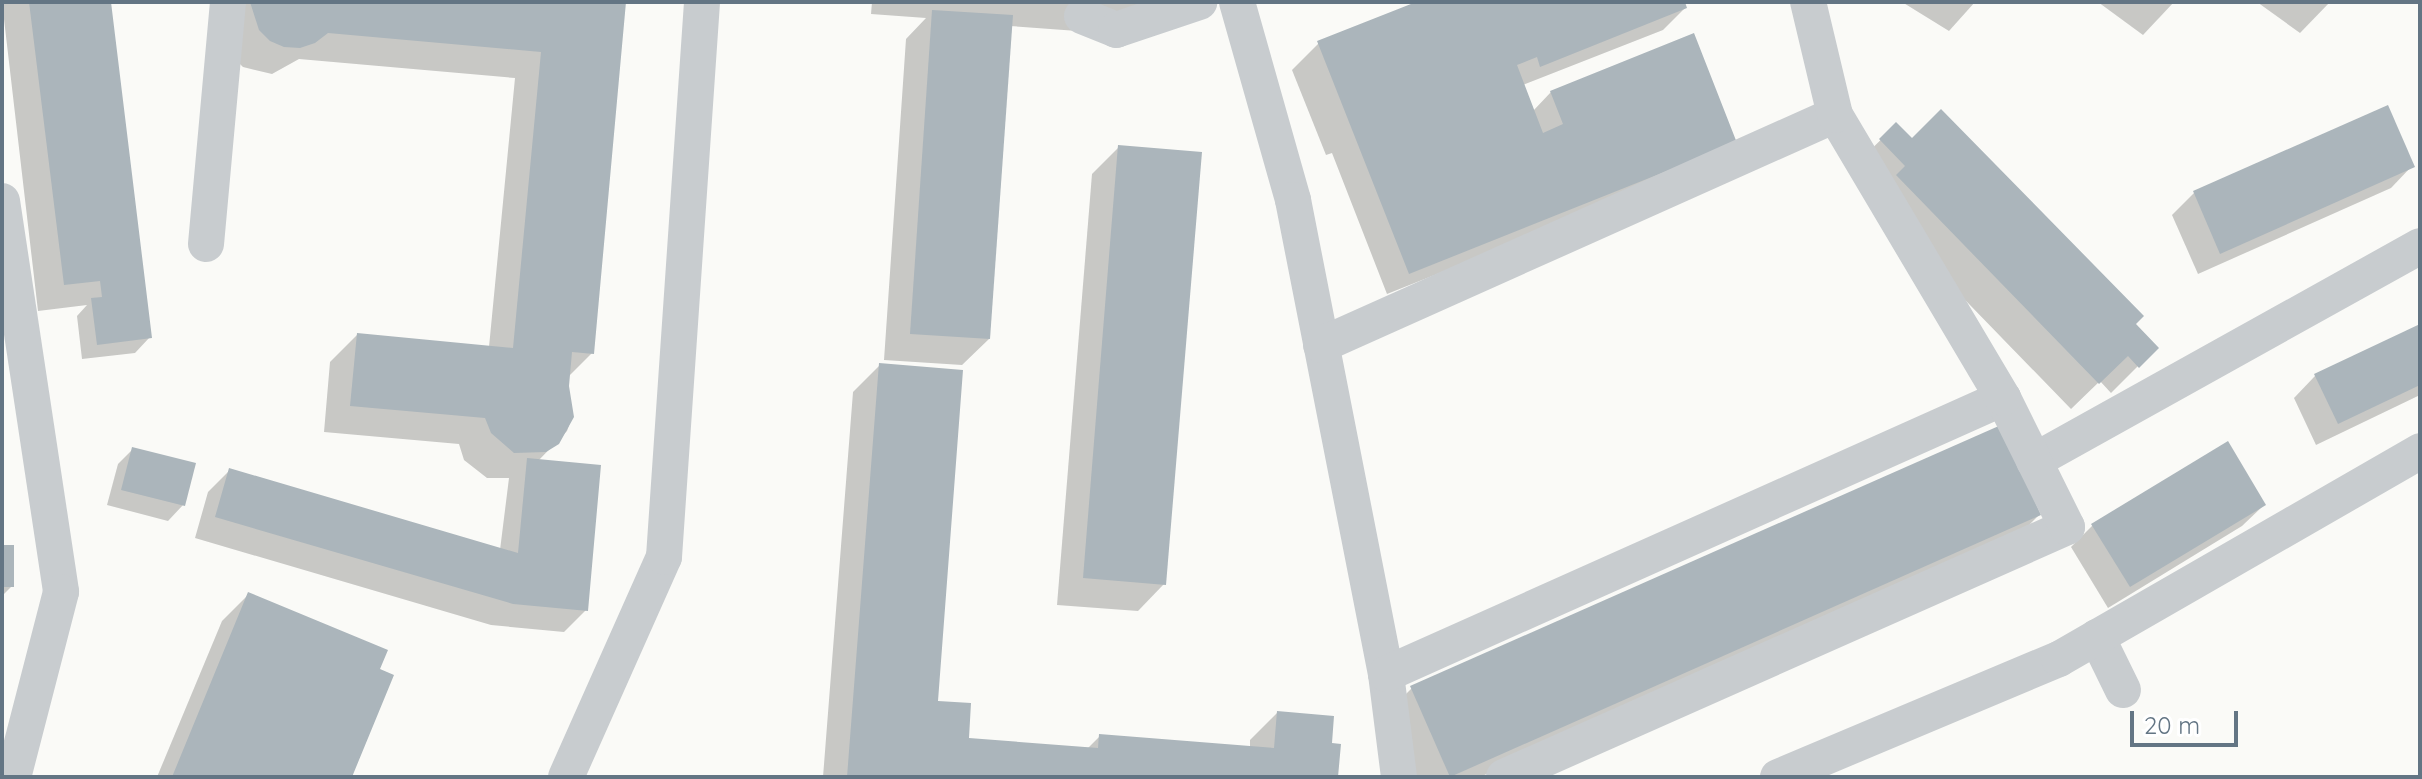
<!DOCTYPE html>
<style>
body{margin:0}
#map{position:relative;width:2422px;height:779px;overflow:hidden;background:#fafaf7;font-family:Quicksand,sans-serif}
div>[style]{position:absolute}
.shadow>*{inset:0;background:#0003}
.building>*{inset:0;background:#abb5bb}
.minor>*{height:36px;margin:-18px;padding:0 18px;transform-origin:18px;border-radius:18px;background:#c8cccf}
span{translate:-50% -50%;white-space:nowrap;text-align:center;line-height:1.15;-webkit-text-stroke:8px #fff;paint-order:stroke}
.frame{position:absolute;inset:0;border:4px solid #637584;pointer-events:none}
.scale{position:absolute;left:2130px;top:711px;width:108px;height:36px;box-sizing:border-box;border:4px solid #637584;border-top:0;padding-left:10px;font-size:24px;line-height:28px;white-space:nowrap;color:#637584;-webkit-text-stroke:6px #fff;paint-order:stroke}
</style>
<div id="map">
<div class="shadow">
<i style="clip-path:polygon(2px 2px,109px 2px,150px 337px,135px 353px,82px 359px,77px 316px,87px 305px,38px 311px)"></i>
<i style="clip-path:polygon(236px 2px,624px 2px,592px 353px,567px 378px,572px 417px,567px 431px,538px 461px,586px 610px,564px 632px,491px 625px,195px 538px,208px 492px,229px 471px,500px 550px,509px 478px,487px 478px,464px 460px,459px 444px,324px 432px,330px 362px,357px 335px,489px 347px,515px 78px,299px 59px,272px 74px,243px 67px,233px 57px)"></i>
<i style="clip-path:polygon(872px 2px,1163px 2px,1091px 32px,1010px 26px,989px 339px,962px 365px,884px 360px,906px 39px,926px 18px,871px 14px)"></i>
<i style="clip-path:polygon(1422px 2px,1683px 2px,1685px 8px,1663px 30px,1523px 85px,1533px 111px,1551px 92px,1735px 142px,1565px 223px,1387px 294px,1332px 153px,1326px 155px,1292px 70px,1319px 43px)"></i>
<i style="clip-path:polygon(1902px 2px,1975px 2px,1949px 31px)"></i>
<i style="clip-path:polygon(2098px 2px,2174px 2px,2143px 35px)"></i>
<i style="clip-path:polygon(2257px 2px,2330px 2px,2300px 33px)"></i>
<i style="clip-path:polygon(1896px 125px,2156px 348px,2111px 393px,2100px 381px,2071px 409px,1871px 203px,1853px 167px)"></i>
<i style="clip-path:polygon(1119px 147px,1164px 584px,1138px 611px,1057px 605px,1092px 174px)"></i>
<i style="clip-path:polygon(2412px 166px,2391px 188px,2198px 274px,2172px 215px,2194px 193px)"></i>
<i style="clip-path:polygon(2420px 327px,2420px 395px,2316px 445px,2294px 398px,2315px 376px)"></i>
<i style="clip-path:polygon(880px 365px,936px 703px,966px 744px,1087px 749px,1100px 736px,1250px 748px,1250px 740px,1277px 713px,1330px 745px,1336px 777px,823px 777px,853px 392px)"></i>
<i style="clip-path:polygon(133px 449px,183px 505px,168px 521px,107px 505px,118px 464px)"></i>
<i style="clip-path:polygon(2264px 505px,2242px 526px,2108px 608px,2071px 547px,2093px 525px)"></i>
<i style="clip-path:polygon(2039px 515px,2012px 542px,1480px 777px,1412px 777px,1385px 715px,1412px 688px)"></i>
<i style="clip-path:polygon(2px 547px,12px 586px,2px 596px)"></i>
<i style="clip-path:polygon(249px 594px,350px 777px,157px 777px,222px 621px)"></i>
</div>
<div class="building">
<i style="clip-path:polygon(29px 2px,111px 2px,152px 338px,97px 345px,91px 298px,102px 297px,100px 281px,64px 285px)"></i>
<i style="clip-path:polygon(250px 2px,626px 2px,594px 354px,572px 352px,569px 386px,574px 417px,559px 444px,546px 452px,514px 453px,491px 433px,485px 418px,350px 406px,357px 333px,513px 348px,541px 52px,328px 33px,315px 43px,300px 48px,284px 47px,270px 41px,259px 30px)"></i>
<i style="clip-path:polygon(1416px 2px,1685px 2px,1687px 8px,1540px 67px,1537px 57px,1517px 65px,1543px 133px,1563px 124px,1550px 91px,1694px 33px,1737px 143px,1409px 274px,1317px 41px)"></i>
<i style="clip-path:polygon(932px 10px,1013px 15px,990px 339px,910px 334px)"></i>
<i style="clip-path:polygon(2388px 105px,2415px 167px,2220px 254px,2193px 191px)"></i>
<i style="clip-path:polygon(1941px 109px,2144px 316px,2136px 324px,2159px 348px,2139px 368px,2128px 356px,2099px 384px,1896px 175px,1905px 166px,1879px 139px,1896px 122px,1912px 138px)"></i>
<i style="clip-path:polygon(1118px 145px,1202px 152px,1166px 585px,1083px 578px)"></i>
<i style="clip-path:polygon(2420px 324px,2420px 385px,2338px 424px,2314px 374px)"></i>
<i style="clip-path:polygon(879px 363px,963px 370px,938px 701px,971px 703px,969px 738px,1098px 748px,1099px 734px,1274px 748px,1277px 711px,1334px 716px,1332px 743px,1341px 744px,1338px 777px,847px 777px)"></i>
<i style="clip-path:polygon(2001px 425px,2041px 515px,1450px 777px,1410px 686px)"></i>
<i style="clip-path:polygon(2228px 441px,2266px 505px,2130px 587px,2091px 524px)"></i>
<i style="clip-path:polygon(132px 447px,196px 463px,185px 506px,121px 490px)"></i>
<i style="clip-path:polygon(527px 458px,601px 465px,588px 611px,513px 604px,215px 517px,229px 468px,518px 553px)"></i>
<i style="clip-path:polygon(2px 545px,14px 545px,14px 587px,2px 587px)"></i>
<i style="clip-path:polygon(248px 592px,388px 650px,380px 669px,394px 675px,352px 777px,172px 777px)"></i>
</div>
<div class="minor">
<i style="left:1237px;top:2px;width:206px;rotate:74.2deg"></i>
<i style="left:1293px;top:200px;width:483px;rotate:78.9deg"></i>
<i style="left:1386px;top:674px;width:104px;rotate:82.8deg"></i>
<i style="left:1082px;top:16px;width:37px;rotate:22deg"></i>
<i style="left:1116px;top:30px;width:88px;rotate:-18.6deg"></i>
<i style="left:2px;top:201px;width:395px;rotate:81.4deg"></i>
<i style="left:61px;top:592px;width:191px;rotate:104.5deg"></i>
<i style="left:206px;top:244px;width:243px;rotate:-84.8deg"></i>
<i style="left:1321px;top:345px;width:563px;rotate:-24.11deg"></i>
<i style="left:2034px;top:461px;width:442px;rotate:-29.1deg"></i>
<i style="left:2097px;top:637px;width:59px;rotate:63.9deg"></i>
<i style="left:1386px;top:674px;width:676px;rotate:-24.1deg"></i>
<i style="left:566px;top:777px;width:241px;rotate:-66deg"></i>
<i style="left:664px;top:557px;width:556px;rotate:-86.08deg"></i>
<i style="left:1504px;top:777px;width:616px;rotate:-23.94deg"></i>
<i style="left:2067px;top:527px;width:144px;rotate:-116.4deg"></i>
<i style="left:2003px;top:398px;width:329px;rotate:-120.7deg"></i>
<i style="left:1835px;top:115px;width:116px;rotate:-103.4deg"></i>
<i style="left:1778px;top:777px;width:305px;rotate:-22.8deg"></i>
<i style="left:2059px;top:659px;width:417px;rotate:-29.9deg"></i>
</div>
<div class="frame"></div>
<div class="scale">20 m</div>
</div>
